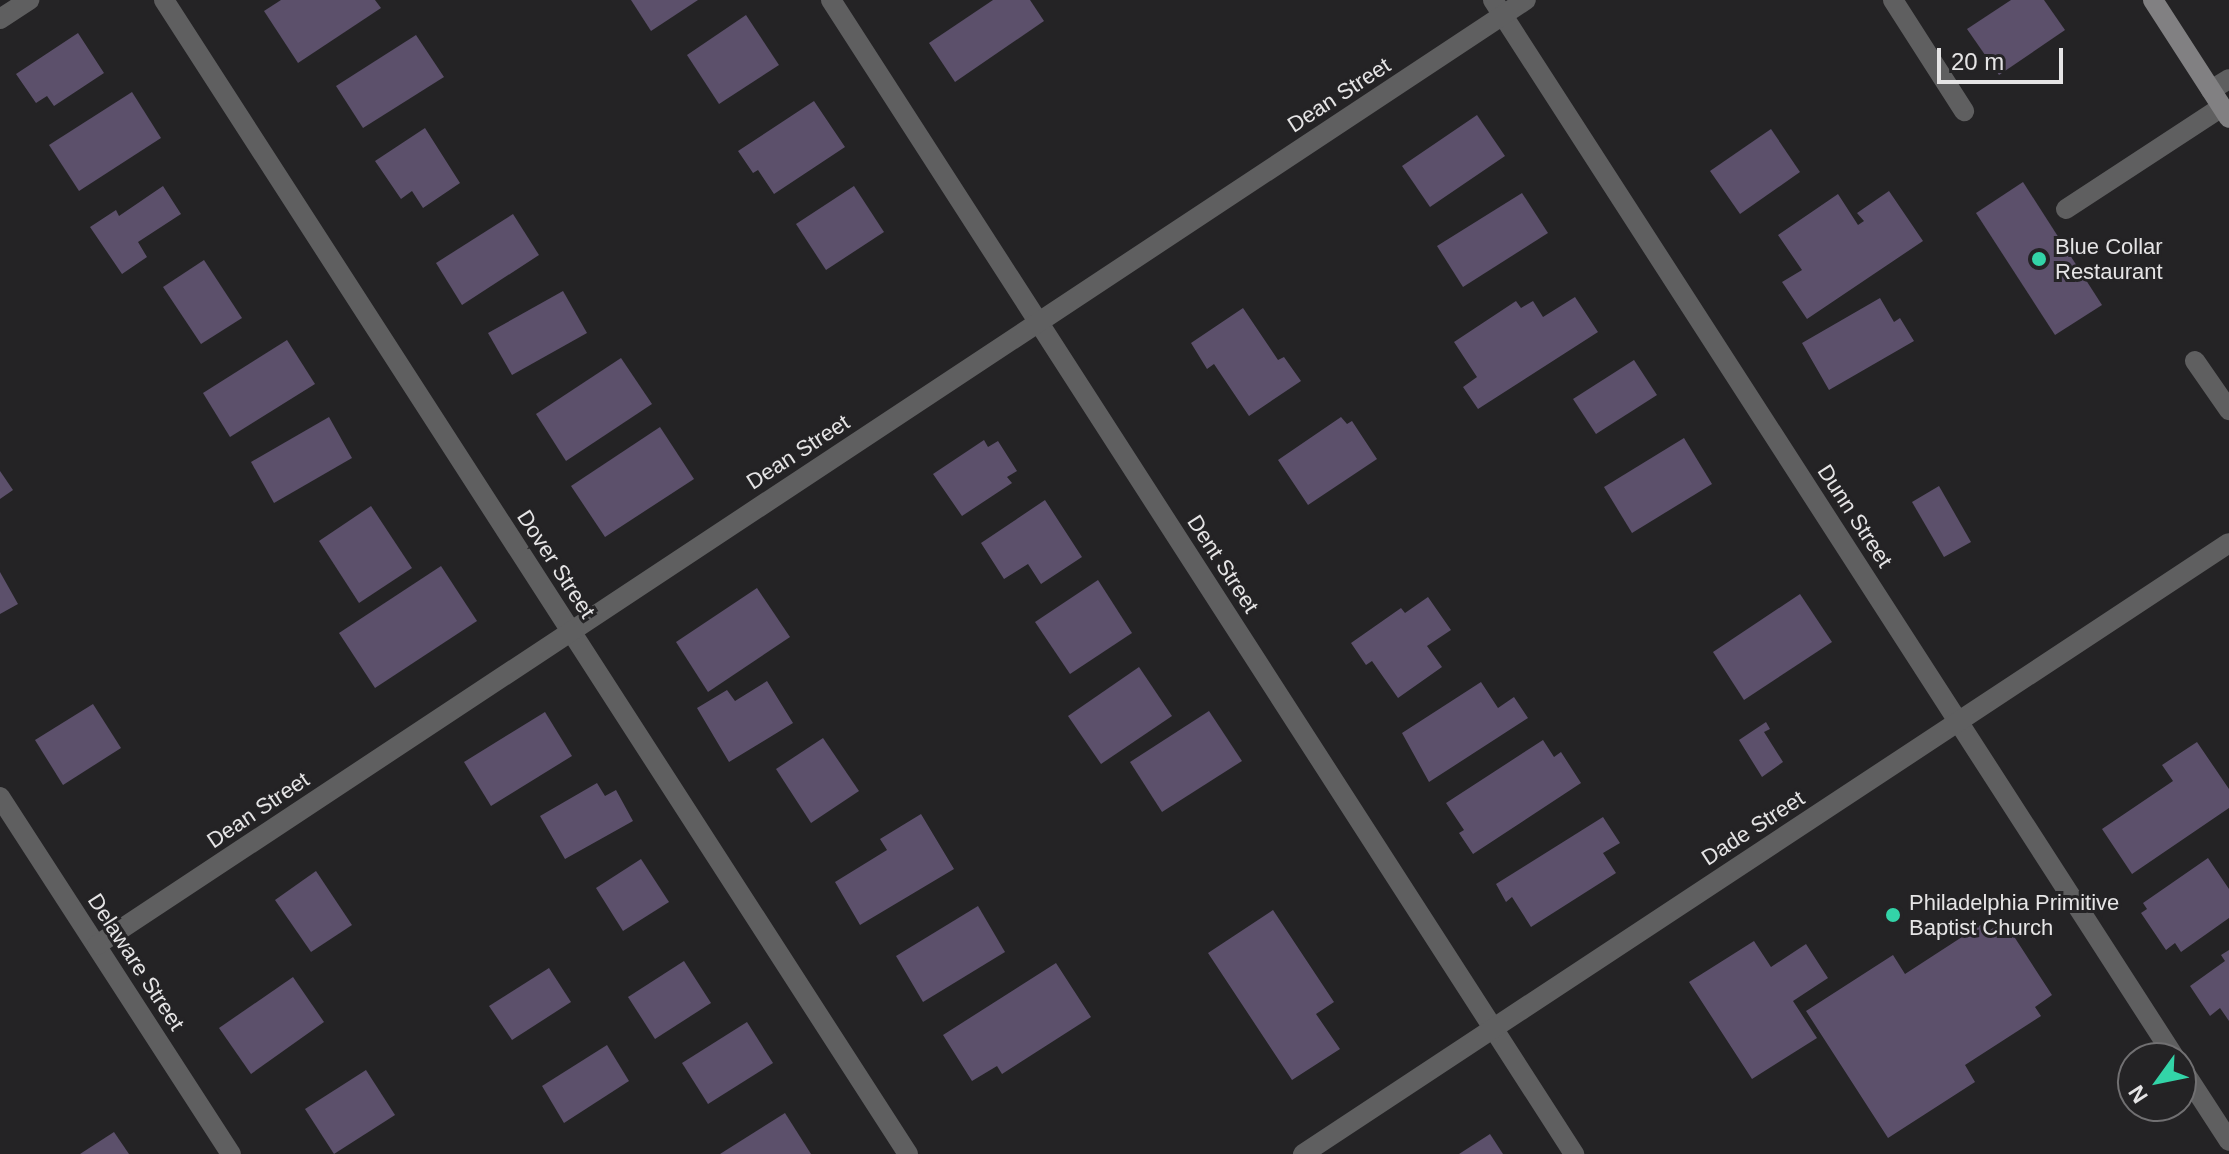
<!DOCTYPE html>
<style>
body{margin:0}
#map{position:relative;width:2229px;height:1154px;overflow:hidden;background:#242325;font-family:Helvetica,sans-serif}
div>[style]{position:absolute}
.building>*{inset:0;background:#5c506b}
.lane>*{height:20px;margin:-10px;padding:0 10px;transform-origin:10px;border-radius:10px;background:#5f5f60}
.street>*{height:20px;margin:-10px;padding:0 10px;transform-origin:10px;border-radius:10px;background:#5f5f60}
.secondary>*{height:20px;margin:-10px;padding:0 10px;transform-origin:10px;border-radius:10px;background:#818082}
.dots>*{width:22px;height:22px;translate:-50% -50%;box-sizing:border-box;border:4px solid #242325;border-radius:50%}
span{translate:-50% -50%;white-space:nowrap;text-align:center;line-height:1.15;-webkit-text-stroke:6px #242325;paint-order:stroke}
.street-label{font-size:22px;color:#e5e4e5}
.poi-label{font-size:22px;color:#e5e4e5}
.left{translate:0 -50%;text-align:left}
.north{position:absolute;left:2117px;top:1042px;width:80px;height:80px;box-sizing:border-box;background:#242325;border:2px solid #717072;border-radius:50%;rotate:237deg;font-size:22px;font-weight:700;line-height:32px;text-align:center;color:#e5e4e5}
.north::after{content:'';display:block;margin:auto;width:28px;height:36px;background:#33d4a8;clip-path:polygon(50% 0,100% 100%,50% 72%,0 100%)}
.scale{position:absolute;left:1937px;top:48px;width:126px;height:36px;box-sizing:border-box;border:4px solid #e5e4e5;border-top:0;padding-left:10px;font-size:24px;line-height:28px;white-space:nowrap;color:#e5e4e5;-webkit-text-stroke:6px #242325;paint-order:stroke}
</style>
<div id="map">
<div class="building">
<i style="clip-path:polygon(281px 0,375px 0,381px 8px,298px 63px,264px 11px)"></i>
<i style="clip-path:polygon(631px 0,698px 0,651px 31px)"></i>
<i style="clip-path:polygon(993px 0,1030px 0,1044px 21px,955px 82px,929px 43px)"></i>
<i style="clip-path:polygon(2011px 0,2044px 0,2065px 30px,1999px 75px,1967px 29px)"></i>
<i style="clip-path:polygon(746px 15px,779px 65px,719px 104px,687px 55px)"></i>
<i style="clip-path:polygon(78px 33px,104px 73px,54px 106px,47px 96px,36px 103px,16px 74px)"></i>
<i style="clip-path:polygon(416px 35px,444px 77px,363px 128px,336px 86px)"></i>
<i style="clip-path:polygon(132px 92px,161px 138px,79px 191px,49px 145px)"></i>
<i style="clip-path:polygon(814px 101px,845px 147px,774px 194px,758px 170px,753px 173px,738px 151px)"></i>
<i style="clip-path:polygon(1477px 115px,1505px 156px,1430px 207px,1402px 166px)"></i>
<i style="clip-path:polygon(425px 128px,460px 183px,423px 208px,412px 191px,401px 199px,375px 161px)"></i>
<i style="clip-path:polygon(1771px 129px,1800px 172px,1740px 214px,1710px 171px)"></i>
<i style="clip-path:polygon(2023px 182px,2102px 305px,2055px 335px,1976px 213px)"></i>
<i style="clip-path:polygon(163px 186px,181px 214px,138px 242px,147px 257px,122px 274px,90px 227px,116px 210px,119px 216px)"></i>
<i style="clip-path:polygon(854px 186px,884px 232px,826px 270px,796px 224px)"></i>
<i style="clip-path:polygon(1889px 191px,1923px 241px,1807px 319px,1782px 282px,1802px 270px,1778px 235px,1838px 194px,1858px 225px,1864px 221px,1857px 213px)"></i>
<i style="clip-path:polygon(1522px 193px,1548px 233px,1463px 287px,1437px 246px)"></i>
<i style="clip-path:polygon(513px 214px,539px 255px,462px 305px,436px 263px)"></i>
<i style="clip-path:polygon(204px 260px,242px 318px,201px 344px,163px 287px)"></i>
<i style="clip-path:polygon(563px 291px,587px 333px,512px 375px,488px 333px)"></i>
<i style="clip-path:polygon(1575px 297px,1598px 332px,1478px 409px,1463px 387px,1477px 377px,1454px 342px,1516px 301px,1521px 308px,1533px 301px,1543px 317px)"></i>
<i style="clip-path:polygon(1880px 298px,1894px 322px,1900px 318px,1914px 341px,1829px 390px,1802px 343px)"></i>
<i style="clip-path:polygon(1243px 308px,1278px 360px,1284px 357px,1301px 381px,1249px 416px,1214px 364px,1207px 369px,1191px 343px)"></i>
<i style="clip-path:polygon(287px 340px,315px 384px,230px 437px,203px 393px)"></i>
<i style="clip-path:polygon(621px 358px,652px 404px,566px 461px,536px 414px)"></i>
<i style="clip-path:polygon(1634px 360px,1657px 395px,1596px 434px,1573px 399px)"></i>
<i style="clip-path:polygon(329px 417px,352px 458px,274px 503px,251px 462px)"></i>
<i style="clip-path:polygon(1341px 417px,1347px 424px,1352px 421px,1377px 459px,1308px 505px,1278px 460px)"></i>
<i style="clip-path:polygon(660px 427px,694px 479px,605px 537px,571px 486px)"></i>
<i style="clip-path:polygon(1684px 438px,1712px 484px,1632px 533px,1604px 487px)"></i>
<i style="clip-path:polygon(984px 440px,988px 447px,998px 441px,1017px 471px,1007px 477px,1012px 483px,962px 516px,933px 474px)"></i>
<i style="clip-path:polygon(0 471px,13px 490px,0 499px)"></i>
<i style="clip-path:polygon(1939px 486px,1971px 542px,1944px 557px,1912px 502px)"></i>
<i style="clip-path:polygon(1045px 500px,1082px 557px,1041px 584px,1028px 564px,1004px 579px,981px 543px)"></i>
<i style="clip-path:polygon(371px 506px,412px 568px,359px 603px,319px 541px)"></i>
<i style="clip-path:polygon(441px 566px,477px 621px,375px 688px,339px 633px)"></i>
<i style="clip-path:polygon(0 572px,18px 604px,0 614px)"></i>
<i style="clip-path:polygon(1098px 580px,1132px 633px,1070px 674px,1035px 622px)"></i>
<i style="clip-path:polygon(757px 588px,790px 637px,708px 692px,676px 642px)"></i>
<i style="clip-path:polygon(1800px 594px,1832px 642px,1744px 700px,1713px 652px)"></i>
<i style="clip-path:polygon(1428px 597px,1451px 630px,1427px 646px,1442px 667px,1398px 698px,1372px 661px,1366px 665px,1351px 643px,1401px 608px,1405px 613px)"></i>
<i style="clip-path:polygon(1139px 667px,1172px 716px,1101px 764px,1068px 716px)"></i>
<i style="clip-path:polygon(767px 681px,793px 723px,729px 762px,697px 708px,727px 690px,735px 701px)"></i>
<i style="clip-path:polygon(1481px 682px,1498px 708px,1514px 697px,1528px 718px,1429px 782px,1402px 733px)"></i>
<i style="clip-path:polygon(93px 704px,121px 748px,63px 785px,35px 740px)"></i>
<i style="clip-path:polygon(1209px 711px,1242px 761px,1162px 812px,1130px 762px)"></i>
<i style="clip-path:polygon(545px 712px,572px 756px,491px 806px,464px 762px)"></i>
<i style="clip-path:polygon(1766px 722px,1770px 729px,1764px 732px,1783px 762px,1762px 777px,1739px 740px)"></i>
<i style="clip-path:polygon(823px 738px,859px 791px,811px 823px,776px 769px)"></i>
<i style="clip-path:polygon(1543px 740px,1554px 757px,1561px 752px,1581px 783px,1473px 854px,1459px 833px,1464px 830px,1446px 803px)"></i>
<i style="clip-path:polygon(2197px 742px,2229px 789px,2229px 808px,2132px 874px,2102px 829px,2173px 781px,2162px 765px)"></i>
<i style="clip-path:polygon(597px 783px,605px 796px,616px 790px,633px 821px,565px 859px,540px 816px)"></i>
<i style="clip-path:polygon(921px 814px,954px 869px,860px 925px,835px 882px,887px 850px,880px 839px)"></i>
<i style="clip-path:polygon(1603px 817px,1620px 843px,1603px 853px,1616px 873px,1531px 927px,1512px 897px,1506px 902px,1496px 884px)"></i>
<i style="clip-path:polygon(2208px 858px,2229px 889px,2229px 918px,2181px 952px,2175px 943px,2166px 950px,2141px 913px,2147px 909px,2143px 903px)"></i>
<i style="clip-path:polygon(641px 859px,669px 902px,623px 931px,596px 888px)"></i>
<i style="clip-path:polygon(316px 871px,352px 925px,311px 952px,275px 900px)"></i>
<i style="clip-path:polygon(978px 906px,1005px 952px,923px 1002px,896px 956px)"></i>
<i style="clip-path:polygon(1273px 910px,1334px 1002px,1316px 1014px,1340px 1049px,1292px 1080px,1208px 953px)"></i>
<i style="clip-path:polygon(2004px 921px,2052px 995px,2035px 1007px,2041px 1016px,1965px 1065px,1975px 1082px,1888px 1138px,1806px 1011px,1893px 955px,1905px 974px,1982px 924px,1987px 932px)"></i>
<i style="clip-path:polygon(1754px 941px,1771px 967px,1806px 944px,1828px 978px,1793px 1001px,1817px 1038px,1752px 1079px,1689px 982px)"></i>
<i style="clip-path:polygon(2229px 950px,2229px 1021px,2220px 1008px,2210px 1016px,2190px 986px,2225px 961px,2221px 955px)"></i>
<i style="clip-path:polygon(684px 961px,711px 1003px,655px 1039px,628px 997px)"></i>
<i style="clip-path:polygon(1056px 963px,1091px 1017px,1002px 1074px,997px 1066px,972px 1081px,943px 1035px)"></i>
<i style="clip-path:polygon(549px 968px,571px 1002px,512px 1040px,489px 1006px)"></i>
<i style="clip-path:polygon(293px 977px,324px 1022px,251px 1074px,219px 1028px)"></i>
<i style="clip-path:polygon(747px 1022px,773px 1063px,708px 1104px,682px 1063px)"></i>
<i style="clip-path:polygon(607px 1045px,629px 1081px,564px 1123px,542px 1086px)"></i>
<i style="clip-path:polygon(366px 1070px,395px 1115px,334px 1154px,305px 1109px)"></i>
<i style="clip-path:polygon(785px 1113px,811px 1154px,720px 1154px)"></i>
<i style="clip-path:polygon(114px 1132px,129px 1154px,80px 1154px)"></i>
<i style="clip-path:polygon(1490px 1134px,1503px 1154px,1459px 1154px)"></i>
</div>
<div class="lane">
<i style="left:1893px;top:0;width:132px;rotate:57.4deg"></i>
<i style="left:2211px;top:90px;width:21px;rotate:-31deg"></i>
<i style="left:2066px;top:209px;width:186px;rotate:-33.2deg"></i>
<i style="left:2195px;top:361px;width:60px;rotate:55.2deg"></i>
</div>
<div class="street">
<i style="left:164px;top:0;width:1373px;rotate:57.19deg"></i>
<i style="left:831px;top:0;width:1373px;rotate:57.22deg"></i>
<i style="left:1493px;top:0;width:1259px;rotate:57.19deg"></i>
<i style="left:0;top:19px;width:35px;rotate:-33deg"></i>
<i style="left:0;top:797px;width:425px;rotate:57.1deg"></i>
<i style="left:97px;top:945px;width:1713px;rotate:-33.48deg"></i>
<i style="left:2181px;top:1067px;width:88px;rotate:57deg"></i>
<i style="left:1303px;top:1154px;width:1109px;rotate:-33.42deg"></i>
</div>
<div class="secondary">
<i style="left:2153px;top:0;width:140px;rotate:57.2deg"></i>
</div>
<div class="dots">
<i style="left:2039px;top:259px;background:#33d4a8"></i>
<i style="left:1893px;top:915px;background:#33d4a8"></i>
</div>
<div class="street-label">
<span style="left:1339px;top:95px;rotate:-33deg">Dean Street</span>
<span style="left:798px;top:452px;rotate:-33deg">Dean Street</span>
<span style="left:1855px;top:516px;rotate:57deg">Dunn Street</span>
<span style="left:556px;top:564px;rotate:57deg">Dover Street</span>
<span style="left:1223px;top:564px;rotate:57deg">Dent Street</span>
<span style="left:258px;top:810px;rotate:-34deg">Dean Street</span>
<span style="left:1753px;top:828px;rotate:-33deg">Dade Street</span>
<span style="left:136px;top:962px;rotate:57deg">Delaware Street</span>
</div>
<div class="poi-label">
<span class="left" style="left:2055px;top:259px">Blue Collar<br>Restaurant</span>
<span class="left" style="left:1909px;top:915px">Philadelphia Primitive<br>Baptist Church</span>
</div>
<div class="north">N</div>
<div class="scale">20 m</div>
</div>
